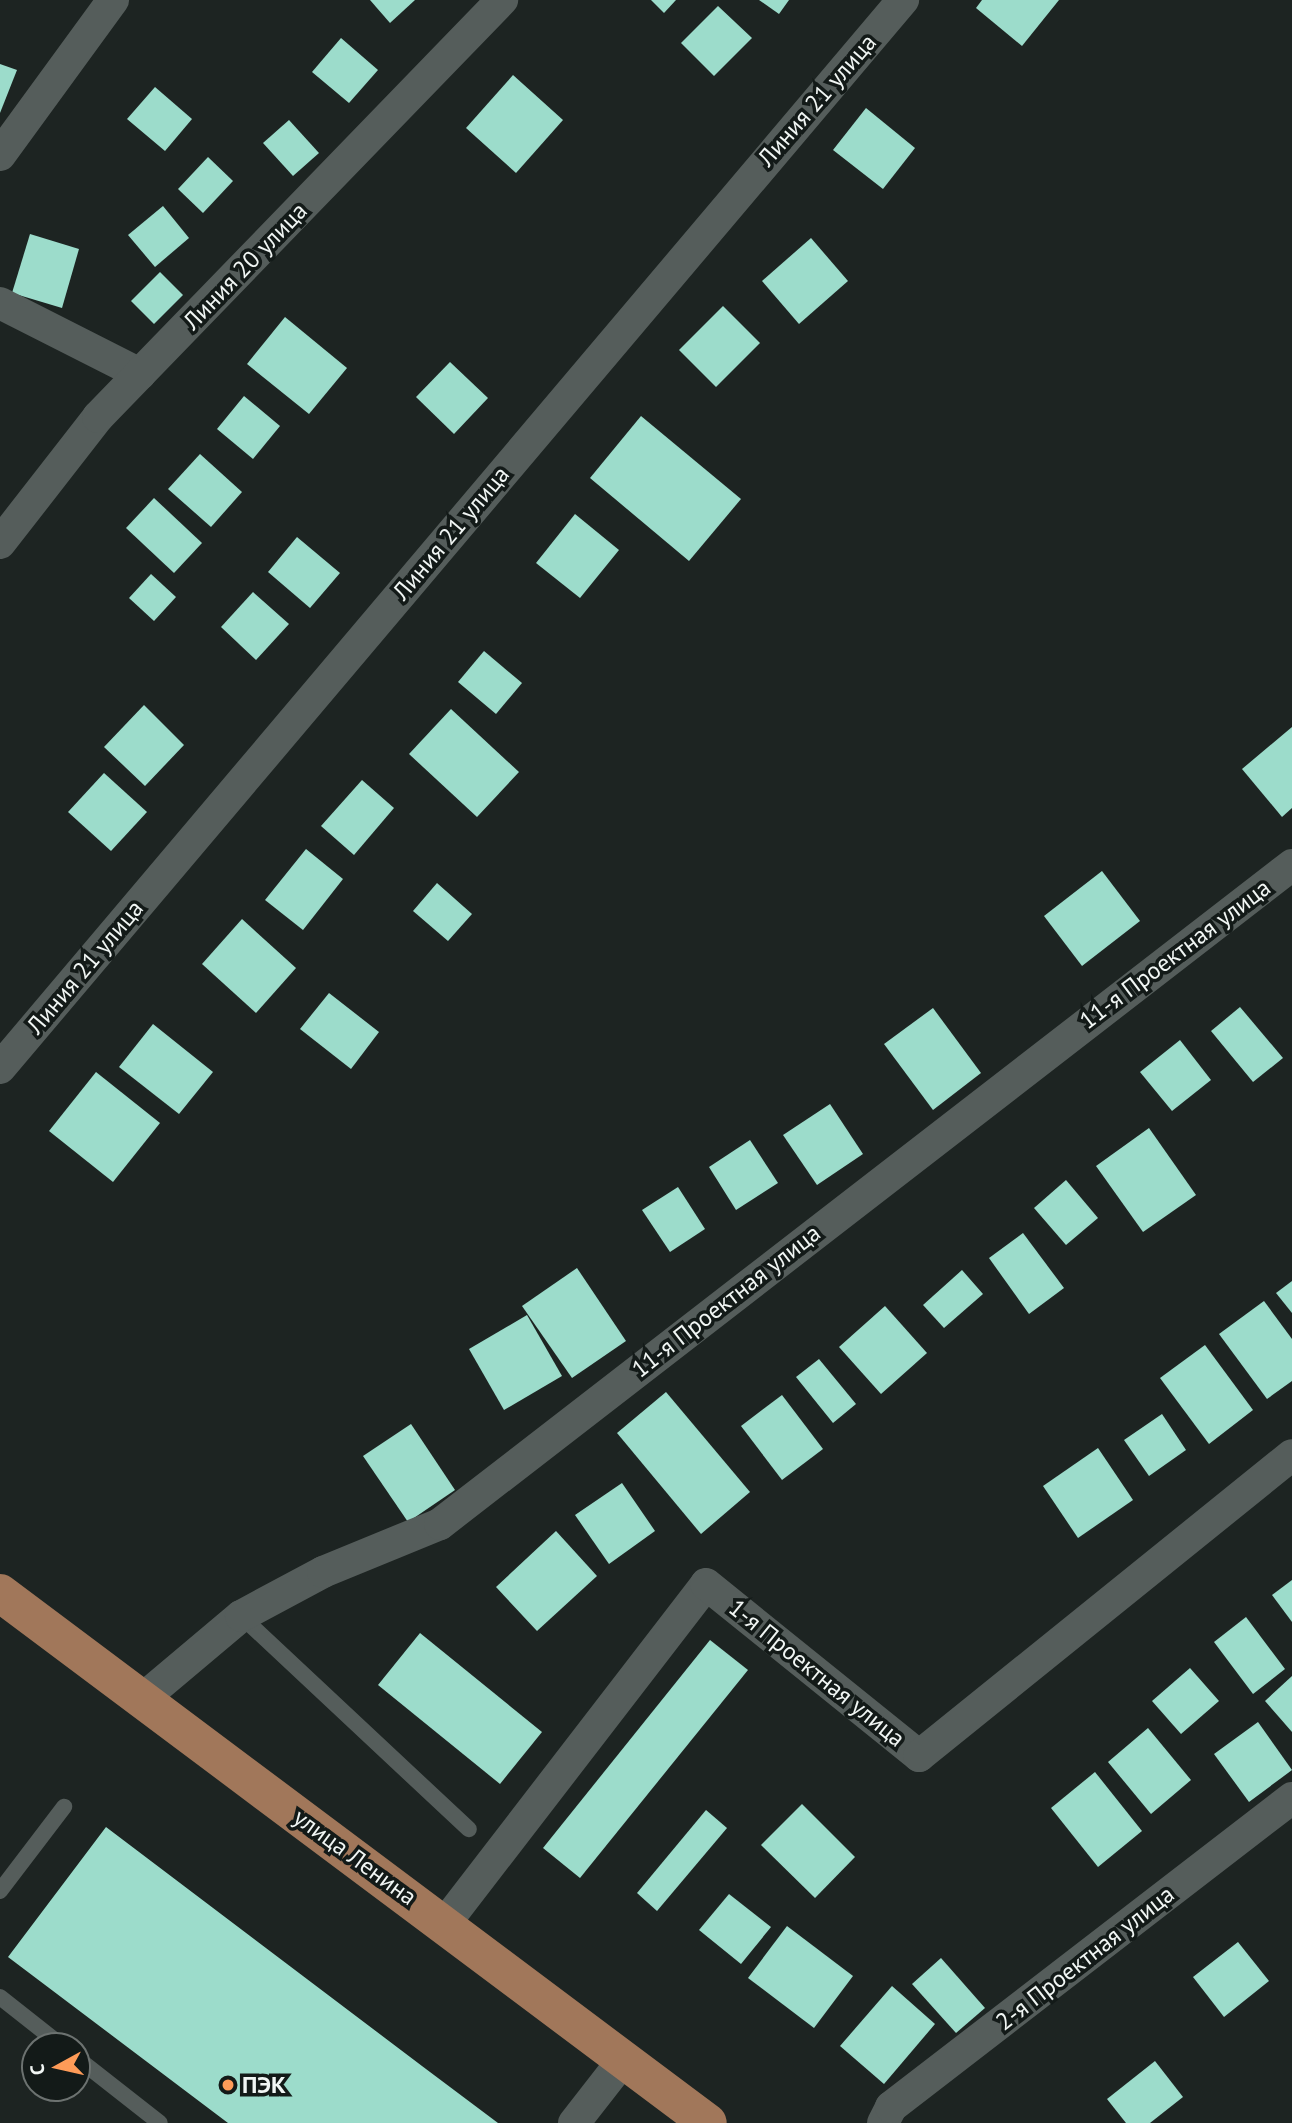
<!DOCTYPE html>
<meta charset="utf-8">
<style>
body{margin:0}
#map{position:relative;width:1292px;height:2123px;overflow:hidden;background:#1d2422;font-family:"PT Sans",sans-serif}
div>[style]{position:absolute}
.building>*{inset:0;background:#9cdccb}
.service>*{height:16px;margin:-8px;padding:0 8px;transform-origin:8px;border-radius:8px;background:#555d5b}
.minor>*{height:32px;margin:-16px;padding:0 16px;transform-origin:16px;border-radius:16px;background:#555d5b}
.primary>*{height:38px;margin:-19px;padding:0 19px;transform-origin:19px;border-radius:19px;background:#a1775a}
.dots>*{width:19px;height:19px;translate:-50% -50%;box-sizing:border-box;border:4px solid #131a18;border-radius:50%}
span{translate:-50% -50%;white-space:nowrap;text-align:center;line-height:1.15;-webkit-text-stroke:7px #131a18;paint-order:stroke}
.street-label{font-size:24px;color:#f1f6f4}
.poi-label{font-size:24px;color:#f1f6f4;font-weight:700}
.left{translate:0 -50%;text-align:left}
.north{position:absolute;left:21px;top:2032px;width:70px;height:70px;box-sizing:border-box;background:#131a18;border:2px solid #6c7270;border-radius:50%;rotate:262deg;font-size:19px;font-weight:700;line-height:28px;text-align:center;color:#f1f6f4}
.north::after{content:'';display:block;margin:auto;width:24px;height:32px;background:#fe9b58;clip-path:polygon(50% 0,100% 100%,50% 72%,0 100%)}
</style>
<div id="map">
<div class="building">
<i style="clip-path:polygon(370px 0,415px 0,390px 23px)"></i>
<i style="clip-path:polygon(651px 0,676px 0,664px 13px)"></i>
<i style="clip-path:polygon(759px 0,789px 0,779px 14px)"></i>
<i style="clip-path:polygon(982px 0,1059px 0,1022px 46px,976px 8px)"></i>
<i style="clip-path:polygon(718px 6px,752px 38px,714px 76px,681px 43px)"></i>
<i style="clip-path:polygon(341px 38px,378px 70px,349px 103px,312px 72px)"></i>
<i style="clip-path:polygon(0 64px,17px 70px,0 113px)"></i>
<i style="clip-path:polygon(513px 75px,563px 120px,516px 173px,466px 128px)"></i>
<i style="clip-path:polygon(155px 87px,192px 119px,165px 151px,127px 119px)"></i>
<i style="clip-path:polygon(866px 108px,915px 148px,883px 189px,833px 150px)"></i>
<i style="clip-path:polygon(289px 120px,319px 153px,293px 176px,263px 143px)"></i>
<i style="clip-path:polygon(208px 157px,233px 181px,203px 213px,178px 189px)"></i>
<i style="clip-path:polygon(163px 206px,189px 238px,155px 267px,128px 235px)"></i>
<i style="clip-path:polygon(30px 234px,79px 249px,62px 308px,12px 293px)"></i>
<i style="clip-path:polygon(811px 238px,848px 281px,799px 324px,762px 281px)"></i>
<i style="clip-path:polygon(160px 272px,183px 295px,154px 324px,131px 301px)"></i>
<i style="clip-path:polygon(723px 306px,760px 343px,716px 387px,679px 350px)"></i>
<i style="clip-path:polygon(285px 317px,347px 368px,309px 414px,247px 364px)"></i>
<i style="clip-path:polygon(450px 362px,488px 398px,454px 434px,416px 397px)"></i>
<i style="clip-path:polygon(244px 396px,280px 426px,253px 459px,217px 429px)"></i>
<i style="clip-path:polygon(641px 416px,741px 499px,689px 561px,590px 478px)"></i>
<i style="clip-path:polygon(200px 454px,242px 492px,211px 527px,168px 489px)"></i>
<i style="clip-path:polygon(154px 498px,202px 543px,174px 573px,126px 528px)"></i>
<i style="clip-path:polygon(575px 514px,619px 550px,580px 598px,536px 563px)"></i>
<i style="clip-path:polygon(297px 537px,340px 573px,310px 608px,268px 572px)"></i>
<i style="clip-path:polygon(151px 574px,176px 597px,154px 621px,129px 598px)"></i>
<i style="clip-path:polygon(253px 592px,289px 624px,256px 660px,221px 627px)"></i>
<i style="clip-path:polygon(484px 651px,522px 683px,496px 714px,458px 682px)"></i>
<i style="clip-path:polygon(144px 705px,184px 745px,145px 786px,104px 747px)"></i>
<i style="clip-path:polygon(451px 709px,519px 772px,477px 817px,409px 754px)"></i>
<i style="clip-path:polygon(1292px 727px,1292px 808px,1282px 817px,1242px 769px)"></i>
<i style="clip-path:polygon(104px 773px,147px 812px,111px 851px,68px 812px)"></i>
<i style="clip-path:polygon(362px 780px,394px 808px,354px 855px,321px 826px)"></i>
<i style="clip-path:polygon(306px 849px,343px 879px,303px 930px,265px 900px)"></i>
<i style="clip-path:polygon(1102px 871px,1140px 921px,1082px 966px,1044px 916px)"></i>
<i style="clip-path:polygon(437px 883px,472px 914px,448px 941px,413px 911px)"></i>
<i style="clip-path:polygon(242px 919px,296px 968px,256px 1013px,202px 964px)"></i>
<i style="clip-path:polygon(329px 993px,379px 1032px,351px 1069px,300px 1029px)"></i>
<i style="clip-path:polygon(1240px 1007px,1283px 1058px,1253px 1082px,1211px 1031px)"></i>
<i style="clip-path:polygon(933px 1008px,981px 1073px,933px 1110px,884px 1044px)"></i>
<i style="clip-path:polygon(153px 1024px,213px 1072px,179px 1114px,119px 1067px)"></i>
<i style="clip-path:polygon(1180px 1040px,1211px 1080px,1172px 1111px,1140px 1072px)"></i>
<i style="clip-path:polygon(96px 1072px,160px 1123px,113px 1182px,49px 1131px)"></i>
<i style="clip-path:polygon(830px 1104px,863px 1154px,817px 1185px,783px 1135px)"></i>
<i style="clip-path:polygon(1149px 1128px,1196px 1195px,1143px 1232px,1096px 1166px)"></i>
<i style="clip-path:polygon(750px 1140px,778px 1183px,736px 1210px,709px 1167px)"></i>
<i style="clip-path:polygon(1066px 1180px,1098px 1218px,1066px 1245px,1034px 1208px)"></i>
<i style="clip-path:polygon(678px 1187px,705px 1229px,670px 1252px,642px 1210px)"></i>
<i style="clip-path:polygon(1023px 1233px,1064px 1288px,1029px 1314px,989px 1258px)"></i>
<i style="clip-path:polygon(577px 1268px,626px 1341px,572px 1378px,522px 1306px)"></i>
<i style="clip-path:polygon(962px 1270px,983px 1294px,944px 1328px,923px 1305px)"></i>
<i style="clip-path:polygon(1292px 1281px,1292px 1313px,1276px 1293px)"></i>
<i style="clip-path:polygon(1264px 1301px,1292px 1339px,1292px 1381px,1267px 1399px,1219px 1334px)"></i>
<i style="clip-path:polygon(885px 1306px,927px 1353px,881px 1394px,839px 1347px)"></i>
<i style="clip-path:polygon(527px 1315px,562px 1376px,504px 1410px,469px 1349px)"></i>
<i style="clip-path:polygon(1205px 1345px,1253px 1410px,1209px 1444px,1160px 1378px)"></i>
<i style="clip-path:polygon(819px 1359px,856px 1404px,833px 1423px,796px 1377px)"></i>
<i style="clip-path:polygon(666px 1392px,750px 1492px,701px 1534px,617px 1433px)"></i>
<i style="clip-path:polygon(782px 1395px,823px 1449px,782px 1480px,741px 1426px)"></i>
<i style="clip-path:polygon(1162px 1414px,1186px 1450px,1149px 1476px,1124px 1440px)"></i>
<i style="clip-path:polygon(411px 1424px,455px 1490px,408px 1522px,363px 1456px)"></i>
<i style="clip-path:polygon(1098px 1448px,1133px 1500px,1078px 1538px,1043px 1486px)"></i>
<i style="clip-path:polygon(622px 1483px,655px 1531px,609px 1564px,575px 1515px)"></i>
<i style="clip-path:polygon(556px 1531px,597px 1576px,537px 1631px,496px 1587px)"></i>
<i style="clip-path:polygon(1292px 1580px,1292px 1622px,1272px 1595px)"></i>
<i style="clip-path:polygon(1246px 1617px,1285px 1669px,1253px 1694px,1214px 1642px)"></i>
<i style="clip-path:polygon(420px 1633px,542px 1732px,500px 1784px,378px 1685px)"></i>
<i style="clip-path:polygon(710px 1640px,748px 1670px,580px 1878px,543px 1848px)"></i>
<i style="clip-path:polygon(1190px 1668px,1219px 1701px,1181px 1734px,1152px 1701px)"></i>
<i style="clip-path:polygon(1292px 1676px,1292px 1732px,1265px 1701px)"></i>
<i style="clip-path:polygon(1258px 1722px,1292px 1770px,1249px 1802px,1214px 1754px)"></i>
<i style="clip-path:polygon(1148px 1728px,1191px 1780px,1151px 1814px,1108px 1762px)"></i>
<i style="clip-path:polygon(1095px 1772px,1142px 1831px,1098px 1867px,1051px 1808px)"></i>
<i style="clip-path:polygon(802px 1804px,855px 1857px,815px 1898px,761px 1845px)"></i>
<i style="clip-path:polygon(706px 1810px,727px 1828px,657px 1911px,637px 1893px)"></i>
<i style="clip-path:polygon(106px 1827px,422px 2066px,498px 2123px,228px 2123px,8px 1957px)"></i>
<i style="clip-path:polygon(729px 1894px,771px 1927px,741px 1964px,699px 1930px)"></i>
<i style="clip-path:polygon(787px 1926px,853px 1976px,814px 2028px,748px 1978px)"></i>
<i style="clip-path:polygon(1238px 1942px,1269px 1981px,1224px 2017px,1193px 1977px)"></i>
<i style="clip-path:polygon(941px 1958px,985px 2008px,956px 2033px,912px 1984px)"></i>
<i style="clip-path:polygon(892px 1986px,935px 2024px,884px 2084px,840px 2046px)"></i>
<i style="clip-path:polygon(1155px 2061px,1183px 2097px,1150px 2123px,1126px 2123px,1107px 2099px)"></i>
</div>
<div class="service">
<i style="left:241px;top:1616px;width:312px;rotate:43.1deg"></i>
<i style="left:0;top:1891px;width:106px;rotate:-52.7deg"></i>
<i style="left:0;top:1997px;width:79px;rotate:38.3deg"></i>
<i style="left:77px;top:2058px;width:105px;rotate:38.1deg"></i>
</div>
<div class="minor">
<i style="left:0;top:155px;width:192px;rotate:-53.9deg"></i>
<i style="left:0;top:303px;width:157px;rotate:26.9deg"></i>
<i style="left:0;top:543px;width:160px;rotate:-52.1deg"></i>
<i style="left:98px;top:417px;width:581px;rotate:-45.91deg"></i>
<i style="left:0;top:1068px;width:1399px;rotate:-49.79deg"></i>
<i style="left:140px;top:1701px;width:132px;rotate:-40.1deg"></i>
<i style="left:241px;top:1616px;width:93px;rotate:-28.2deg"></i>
<i style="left:323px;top:1572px;width:126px;rotate:-22.3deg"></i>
<i style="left:440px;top:1524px;width:1077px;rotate:-37.72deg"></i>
<i style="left:446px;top:1922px;width:426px;rotate:-52.4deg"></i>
<i style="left:706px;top:1584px;width:274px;rotate:38.9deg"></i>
<i style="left:919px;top:1756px;width:479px;rotate:-38.9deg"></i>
<i style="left:574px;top:2123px;width:81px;rotate:-52deg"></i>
<i style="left:883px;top:2123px;width:18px;rotate:-63deg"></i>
<i style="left:891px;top:2107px;width:506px;rotate:-37.62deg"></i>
</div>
<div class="primary">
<i style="left:0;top:1593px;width:884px;rotate:36.82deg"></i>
</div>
<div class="dots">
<i style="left:228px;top:2085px;background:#fe9b58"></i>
</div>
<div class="street-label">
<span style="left:817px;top:100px;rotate:-49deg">Линия 21 улица</span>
<span style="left:245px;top:266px;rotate:-46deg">Линия 20 улица</span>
<span style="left:451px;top:533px;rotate:-50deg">Линия 21 улица</span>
<span style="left:1175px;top:954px;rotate:-37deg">11-я Проектная улица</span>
<span style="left:85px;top:967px;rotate:-50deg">Линия 21 улица</span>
<span style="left:726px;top:1301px;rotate:-38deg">11-я Проектная улица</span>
<span style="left:817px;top:1673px;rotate:39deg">1-я Проектная улица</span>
<span style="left:355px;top:1857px;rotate:36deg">улица Ленина</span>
<span style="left:1085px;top:1958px;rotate:-38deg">2-я Проектная улица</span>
</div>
<div class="poi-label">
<span class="left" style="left:242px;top:2085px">ПЭК</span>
</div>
<div class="north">С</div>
</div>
